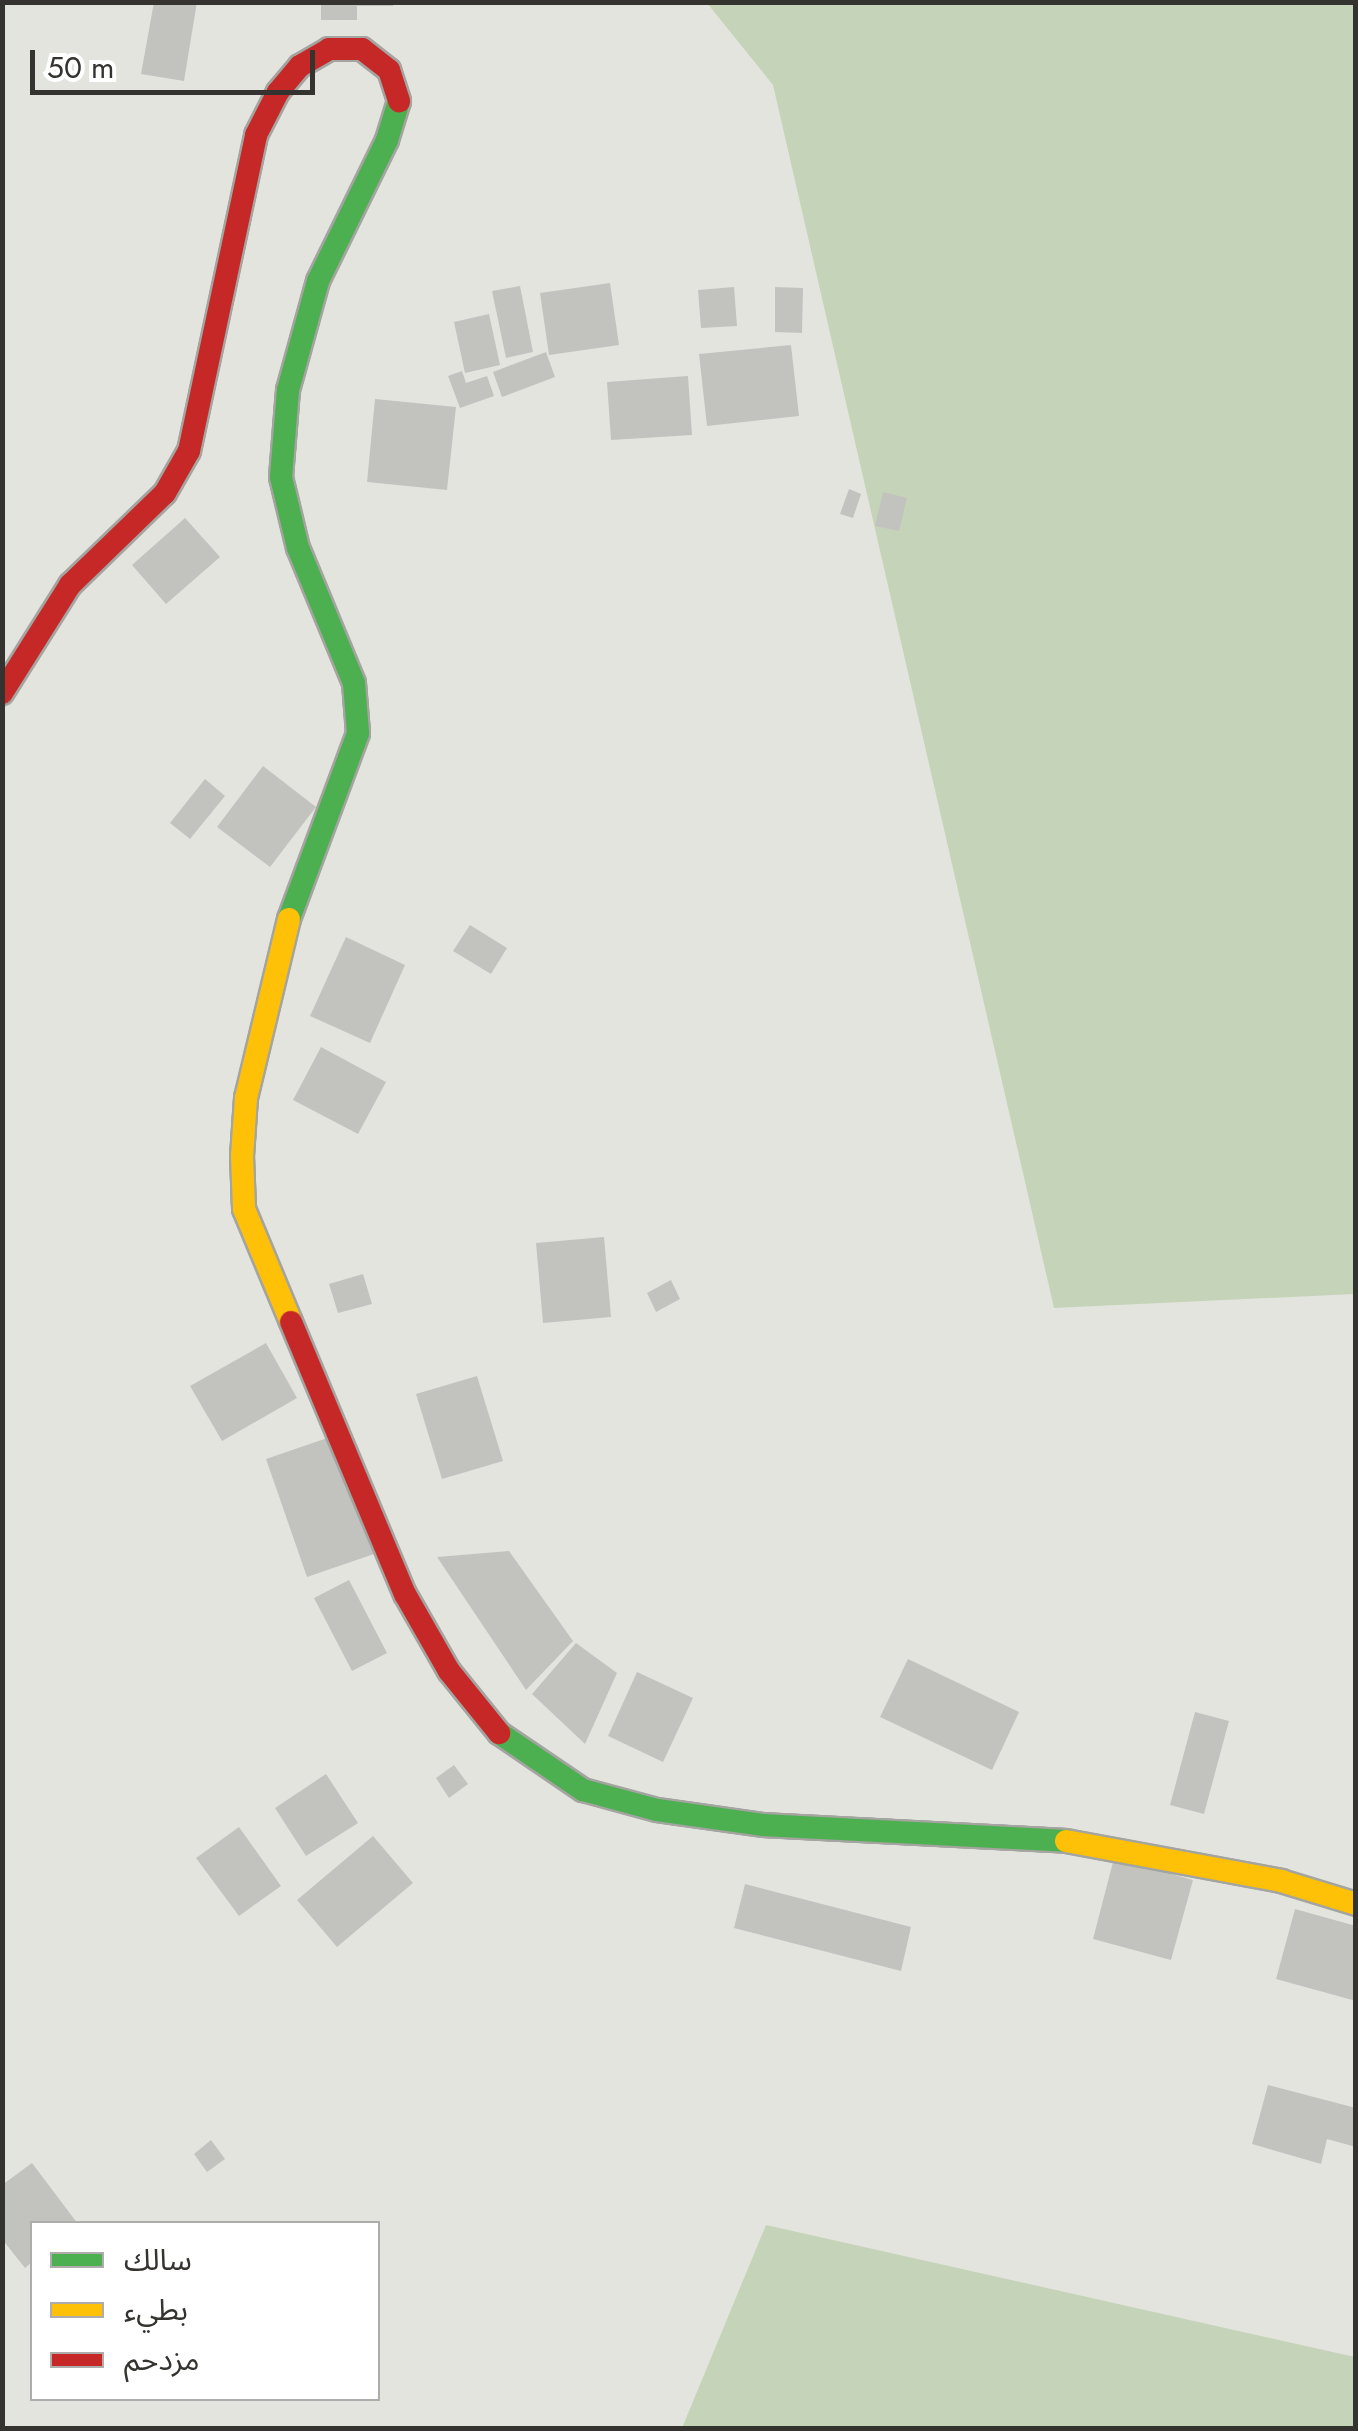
<!DOCTYPE html>
<meta charset="utf-8">
<style>
body{margin:0}
#map{position:relative;width:1358px;height:2431px;overflow:hidden;background:#e4e4df;font-family:Jost,"Noto Sans Arabic",sans-serif}
div>[style]{position:absolute}
.green>*{inset:0;background:#c5d4b8}
.building>*{inset:0;background:#c2c2bf}
.roads{filter:drop-shadow(2px 0 #a4a4a0) drop-shadow(-2px 0 #a4a4a0) drop-shadow(0 2px #a4a4a0) drop-shadow(0 -2px #a4a4a0)}
.fast>*{height:22px;margin:-11px;padding:0 11px;transform-origin:11px;border-radius:11px;background:#4caf50}
.slow>*{height:22px;margin:-11px;padding:0 11px;transform-origin:11px;border-radius:11px;background:#ffc107}
.jam>*{height:22px;margin:-11px;padding:0 11px;transform-origin:11px;border-radius:11px;background:#c62828}
span{translate:-50% -50%;white-space:nowrap;text-align:center;line-height:1.15;-webkit-text-stroke:8px #fff;paint-order:stroke}
.frame{position:absolute;inset:0;border:5px solid #343330;pointer-events:none}
.legend{position:absolute;left:30px;top:2221px;width:350px;height:180px;box-sizing:border-box;background:#fff;border:2px solid #aeadac;margin:0;padding:12px 18px;list-style:none;font-size:30px;color:#343330}
.legend li{display:flex;align-items:center;gap:20px;height:50px}
.legend b{width:50px;border:2px solid #aeadac}
.scale{position:absolute;left:30px;top:50px;width:285px;height:45px;box-sizing:border-box;border:5px solid #343330;border-top:0;padding-left:12px;font-size:30px;line-height:35px;white-space:nowrap;color:#343330;-webkit-text-stroke:8px #fff;paint-order:stroke}
</style>
<div id="map">
<div class="green">
<i style="clip-path:polygon(707px 3px,1355px 3px,1355px 1294px,1054px 1308px,773px 85px)"></i>
<i style="clip-path:polygon(766px 2225px,1355px 2357px,1355px 2428px,682px 2428px)"></i>
</div>
<div class="building">
<i style="clip-path:polygon(154px 2px,197px 2px,184px 81px,141px 74px)"></i>
<i style="clip-path:polygon(321px 2px,393px 2px,393px 6px,357px 6px,357px 20px,321px 20px)"></i>
<i style="clip-path:polygon(610px 283px,619px 345px,549px 355px,540px 293px)"></i>
<i style="clip-path:polygon(520px 286px,533px 352px,506px 358px,492px 291px)"></i>
<i style="clip-path:polygon(734px 287px,737px 326px,701px 328px,698px 290px)"></i>
<i style="clip-path:polygon(775px 287px,803px 288px,802px 333px,775px 332px)"></i>
<i style="clip-path:polygon(489px 314px,500px 365px,465px 373px,454px 322px)"></i>
<i style="clip-path:polygon(791px 345px,799px 416px,707px 426px,699px 354px)"></i>
<i style="clip-path:polygon(546px 352px,555px 377px,502px 397px,493px 372px)"></i>
<i style="clip-path:polygon(462px 371px,466px 383px,487px 376px,494px 396px,460px 408px,448px 376px)"></i>
<i style="clip-path:polygon(688px 376px,692px 435px,611px 440px,607px 382px)"></i>
<i style="clip-path:polygon(375px 399px,456px 407px,447px 490px,367px 482px)"></i>
<i style="clip-path:polygon(849px 489px,861px 494px,853px 518px,840px 514px)"></i>
<i style="clip-path:polygon(883px 492px,907px 498px,899px 531px,875px 526px)"></i>
<i style="clip-path:polygon(185px 518px,220px 557px,166px 604px,132px 565px)"></i>
<i style="clip-path:polygon(263px 766px,316px 807px,270px 867px,217px 827px)"></i>
<i style="clip-path:polygon(205px 779px,225px 796px,190px 839px,170px 823px)"></i>
<i style="clip-path:polygon(470px 925px,507px 948px,491px 974px,453px 951px)"></i>
<i style="clip-path:polygon(346px 937px,405px 965px,370px 1043px,310px 1016px)"></i>
<i style="clip-path:polygon(321px 1047px,386px 1082px,358px 1134px,293px 1100px)"></i>
<i style="clip-path:polygon(604px 1237px,611px 1317px,543px 1323px,536px 1243px)"></i>
<i style="clip-path:polygon(363px 1274px,372px 1304px,338px 1313px,329px 1284px)"></i>
<i style="clip-path:polygon(671px 1280px,680px 1299px,656px 1312px,647px 1293px)"></i>
<i style="clip-path:polygon(266px 1343px,297px 1398px,222px 1441px,190px 1386px)"></i>
<i style="clip-path:polygon(477px 1376px,503px 1461px,442px 1479px,416px 1394px)"></i>
<i style="clip-path:polygon(333px 1436px,374px 1554px,307px 1577px,266px 1459px)"></i>
<i style="clip-path:polygon(509px 1551px,573px 1641px,526px 1690px,437px 1557px)"></i>
<i style="clip-path:polygon(349px 1580px,387px 1653px,352px 1671px,314px 1598px)"></i>
<i style="clip-path:polygon(576px 1643px,617px 1673px,585px 1744px,532px 1694px)"></i>
<i style="clip-path:polygon(908px 1659px,1019px 1712px,992px 1770px,880px 1717px)"></i>
<i style="clip-path:polygon(637px 1672px,693px 1698px,663px 1762px,608px 1736px)"></i>
<i style="clip-path:polygon(1195px 1712px,1229px 1721px,1204px 1814px,1170px 1805px)"></i>
<i style="clip-path:polygon(454px 1765px,468px 1784px,449px 1798px,436px 1778px)"></i>
<i style="clip-path:polygon(326px 1774px,358px 1823px,306px 1856px,275px 1808px)"></i>
<i style="clip-path:polygon(239px 1827px,281px 1886px,239px 1916px,196px 1858px)"></i>
<i style="clip-path:polygon(373px 1836px,413px 1883px,337px 1947px,297px 1900px)"></i>
<i style="clip-path:polygon(1114px 1858px,1193px 1880px,1171px 1960px,1093px 1939px)"></i>
<i style="clip-path:polygon(745px 1884px,911px 1927px,901px 1971px,734px 1928px)"></i>
<i style="clip-path:polygon(1295px 1909px,1356px 1926px,1356px 2001px,1276px 1979px)"></i>
<i style="clip-path:polygon(1268px 2085px,1356px 2108px,1356px 2147px,1327px 2139px,1321px 2164px,1252px 2144px)"></i>
<i style="clip-path:polygon(211px 2140px,225px 2159px,207px 2172px,194px 2154px)"></i>
<i style="clip-path:polygon(32px 2163px,78px 2224px,32px 2224px,32px 2262px,25px 2268px,2px 2239px,2px 2185px)"></i>
</div>
<div class="roads">
<div class="fast">
<i style="left:289px;top:919px;width:198px;rotate:-69.6deg"></i>
<i style="left:358px;top:733px;width:50px;rotate:-94.6deg"></i>
<i style="left:354px;top:683px;width:146px;rotate:-112.5deg"></i>
<i style="left:298px;top:548px;width:73px;rotate:-103.5deg"></i>
<i style="left:281px;top:477px;width:87px;rotate:-85.4deg"></i>
<i style="left:288px;top:390px;width:113px;rotate:-74.6deg"></i>
<i style="left:318px;top:281px;width:157px;rotate:-63.9deg"></i>
<i style="left:387px;top:140px;width:41px;rotate:-72.9deg"></i>
<i style="left:499px;top:1733px;width:102px;rotate:34.2deg"></i>
<i style="left:583px;top:1790px;width:77px;rotate:15.1deg"></i>
<i style="left:657px;top:1810px;width:108px;rotate:8deg"></i>
<i style="left:764px;top:1825px;width:302px;rotate:3deg"></i>
</div>
<div class="slow">
<i style="left:289px;top:919px;width:184px;rotate:103.5deg"></i>
<i style="left:246px;top:1098px;width:58px;rotate:93.9deg"></i>
<i style="left:242px;top:1156px;width:53px;rotate:87.8deg"></i>
<i style="left:244px;top:1209px;width:122px;rotate:67.4deg"></i>
<i style="left:1066px;top:1841px;width:219px;rotate:10.5deg"></i>
<i style="left:1281px;top:1881px;width:78px;rotate:17deg"></i>
</div>
<div class="jam">
<i style="left:2px;top:693px;width:128px;rotate:-57.8deg"></i>
<i style="left:70px;top:585px;width:132px;rotate:-44.1deg"></i>
<i style="left:165px;top:493px;width:48px;rotate:-60.3deg"></i>
<i style="left:189px;top:451px;width:323px;rotate:-78deg"></i>
<i style="left:256px;top:135px;width:48px;rotate:-62.9deg"></i>
<i style="left:278px;top:92px;width:34px;rotate:-50deg"></i>
<i style="left:300px;top:66px;width:34px;rotate:-30deg"></i>
<i style="left:329px;top:49px;width:33px"></i>
<i style="left:362px;top:49px;width:34px;rotate:38deg"></i>
<i style="left:389px;top:70px;width:33px;rotate:72deg"></i>
<i style="left:291px;top:1322px;width:295px;rotate:67.3deg"></i>
<i style="left:405px;top:1594px;width:89px;rotate:60.3deg"></i>
<i style="left:449px;top:1671px;width:80px;rotate:51.1deg"></i>
</div>
</div>
<div class="frame"></div>
<ul class="legend">
<li><b style="height:12px;background:#4caf50"></b>سالك</li>
<li><b style="height:12px;background:#ffc107"></b>بطيء</li>
<li><b style="height:12px;background:#c62828"></b>مزدحم</li>
</ul>
<div class="scale">50 m</div>
</div>
